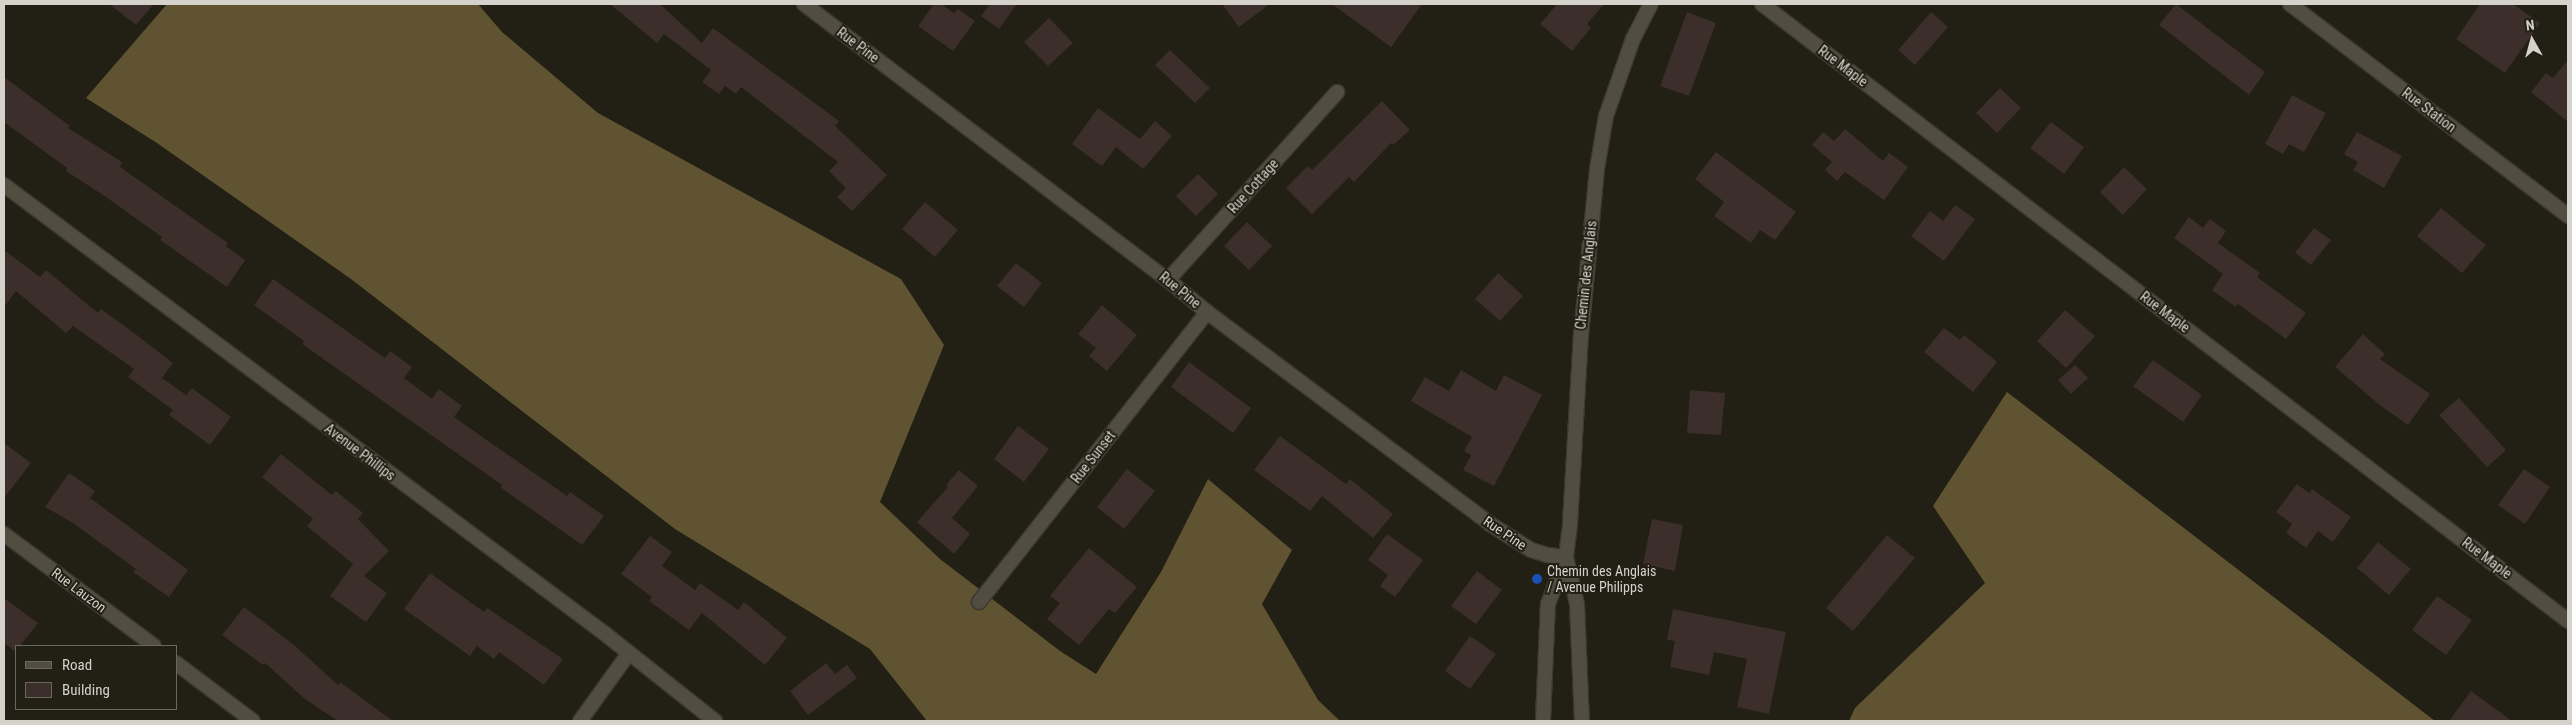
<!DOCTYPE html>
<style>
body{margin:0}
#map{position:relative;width:2572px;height:725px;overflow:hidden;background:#221f14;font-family:"Roboto Condensed",sans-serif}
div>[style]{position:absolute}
.forest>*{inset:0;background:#5f5331}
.building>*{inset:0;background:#3b2e2b}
.roads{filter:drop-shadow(1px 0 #3c3932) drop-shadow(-1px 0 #3c3932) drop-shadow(0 1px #3c3932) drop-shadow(0 -1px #3c3932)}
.minor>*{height:14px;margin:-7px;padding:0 7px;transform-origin:7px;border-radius:7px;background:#514d41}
.tertiary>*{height:14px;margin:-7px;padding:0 7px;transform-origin:7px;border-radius:7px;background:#514d41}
.dots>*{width:14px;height:14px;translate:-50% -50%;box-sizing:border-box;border:2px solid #221f14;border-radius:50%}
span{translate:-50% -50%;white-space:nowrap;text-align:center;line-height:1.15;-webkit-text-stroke:4px #221f14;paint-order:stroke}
.street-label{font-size:14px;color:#d5d2cb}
.poi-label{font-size:14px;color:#d5d2cb}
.left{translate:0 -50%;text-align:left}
.frame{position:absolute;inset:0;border:5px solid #d5d2cb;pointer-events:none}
.legend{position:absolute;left:15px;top:645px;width:162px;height:65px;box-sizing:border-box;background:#221f14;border:1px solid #6a675d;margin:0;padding:6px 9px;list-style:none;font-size:15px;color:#d5d2cb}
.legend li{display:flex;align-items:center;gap:10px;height:25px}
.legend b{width:25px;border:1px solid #6a675d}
.north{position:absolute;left:2507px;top:15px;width:50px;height:50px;-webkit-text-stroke:4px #221f14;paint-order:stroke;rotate:353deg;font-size:14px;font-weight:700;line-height:20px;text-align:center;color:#d5d2cb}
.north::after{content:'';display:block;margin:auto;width:18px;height:22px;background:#d5d2cb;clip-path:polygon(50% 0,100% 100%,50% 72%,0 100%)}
</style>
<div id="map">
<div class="forest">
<i style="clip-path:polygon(167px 4px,478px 4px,502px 32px,598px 113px,901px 279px,944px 345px,880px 502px,940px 559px,1060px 651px,1096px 674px,1161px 572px,1208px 479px,1292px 550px,1262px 604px,1318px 700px,1340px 721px,927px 721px,870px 649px,675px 529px,351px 279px,157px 143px,86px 98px)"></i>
<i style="clip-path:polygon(2007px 392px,2435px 721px,1849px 721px,1855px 708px,1985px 583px,1933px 506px)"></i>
</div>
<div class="building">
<i style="clip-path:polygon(109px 4px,154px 4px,136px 25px)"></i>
<i style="clip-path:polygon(610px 4px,660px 4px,702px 43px,713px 28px,839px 121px,835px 126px,887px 175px,852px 211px,837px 197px,846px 188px,829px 171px,838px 162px,741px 87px,736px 94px,725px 86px,719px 94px,702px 82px,711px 70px,664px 34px,657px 43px)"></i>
<i style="clip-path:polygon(934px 4px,941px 4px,954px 13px,958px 9px,975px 21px,953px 51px,918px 26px)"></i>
<i style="clip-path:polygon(990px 4px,1017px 4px,999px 29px,981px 16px)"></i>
<i style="clip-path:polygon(1222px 4px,1270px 4px,1239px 27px)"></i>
<i style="clip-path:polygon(1332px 4px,1422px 4px,1391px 47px)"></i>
<i style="clip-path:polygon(1557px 4px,1604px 4px,1587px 24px,1591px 28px,1572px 51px,1540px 24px)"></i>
<i style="clip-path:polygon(2176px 4px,2265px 72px,2249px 95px,2159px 25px)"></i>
<i style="clip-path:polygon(2480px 4px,2513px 4px,2540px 23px,2505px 73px,2456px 39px)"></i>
<i style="clip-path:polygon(1687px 12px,1716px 23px,1689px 96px,1660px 86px)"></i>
<i style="clip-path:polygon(1931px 12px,1948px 27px,1915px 65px,1898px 50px)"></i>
<i style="clip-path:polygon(1049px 18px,1073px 43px,1048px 66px,1024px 42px)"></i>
<i style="clip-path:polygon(1170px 50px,1210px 88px,1195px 103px,1155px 65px)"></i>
<i style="clip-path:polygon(2568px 60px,2568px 122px,2531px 92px,2546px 73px,2553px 78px)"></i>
<i style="clip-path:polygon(4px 77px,70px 126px,68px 128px,122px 162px,120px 167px,228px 243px,226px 246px,245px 260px,227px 287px,160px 240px,162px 237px,103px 195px,66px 171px,67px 168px,4px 122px)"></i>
<i style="clip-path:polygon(2000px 88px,2021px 108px,1997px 133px,1976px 113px)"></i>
<i style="clip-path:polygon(2292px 95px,2326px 113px,2304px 152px,2289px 144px,2283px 154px,2265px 144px)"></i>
<i style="clip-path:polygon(1382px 101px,1410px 130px,1393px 145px,1391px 143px,1354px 182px,1349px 177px,1312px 214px,1286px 188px,1308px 166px,1312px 170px)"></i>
<i style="clip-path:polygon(1098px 108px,1140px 139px,1155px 121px,1172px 136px,1143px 169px,1116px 147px,1102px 166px,1072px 144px)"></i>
<i style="clip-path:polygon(2051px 122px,2084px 147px,2064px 174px,2030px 148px)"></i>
<i style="clip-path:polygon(1845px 129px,1883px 161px,1889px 153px,1908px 167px,1884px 200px,1845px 172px,1837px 181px,1825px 170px,1832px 162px,1812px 145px,1823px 132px,1834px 141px)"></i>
<i style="clip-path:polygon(2357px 132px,2402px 156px,2384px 188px,2353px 170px,2358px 162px,2344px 154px)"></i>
<i style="clip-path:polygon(1716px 152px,1796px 212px,1775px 240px,1760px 230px,1751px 243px,1714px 216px,1724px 202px,1695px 179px)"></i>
<i style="clip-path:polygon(2124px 167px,2147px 189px,2123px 215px,2100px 192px)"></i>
<i style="clip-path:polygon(1198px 174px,1218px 194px,1196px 216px,1176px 196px)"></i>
<i style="clip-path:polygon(925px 202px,958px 230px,935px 257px,902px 229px)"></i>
<i style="clip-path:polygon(1955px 205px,1975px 219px,1944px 261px,1911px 236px,1930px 211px,1943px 221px)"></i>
<i style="clip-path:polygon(2441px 208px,2486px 245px,2462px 273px,2417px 236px)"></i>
<i style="clip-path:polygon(2189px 217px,2203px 228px,2210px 219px,2226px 231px,2218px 243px,2260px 273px,2257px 277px,2306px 313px,2286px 339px,2238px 304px,2236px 307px,2212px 290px,2223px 274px,2174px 238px)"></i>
<i style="clip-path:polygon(1247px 222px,1272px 246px,1249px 270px,1224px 246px)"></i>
<i style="clip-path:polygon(2314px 228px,2331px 240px,2311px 265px,2295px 253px)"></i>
<i style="clip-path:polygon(4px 250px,40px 277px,46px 270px,98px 313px,101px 309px,134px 333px,173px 363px,162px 378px,186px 395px,192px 388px,231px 417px,210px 445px,169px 415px,173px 410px,128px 377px,134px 369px,73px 326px,66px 333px,16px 291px,4px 307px)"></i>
<i style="clip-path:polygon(1016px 263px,1042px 283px,1024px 307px,997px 286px)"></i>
<i style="clip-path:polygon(1498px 273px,1523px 296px,1500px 321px,1475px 299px)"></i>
<i style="clip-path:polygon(273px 279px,385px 358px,390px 351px,412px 367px,404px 378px,432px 399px,439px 389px,462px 406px,454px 417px,567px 496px,570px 492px,604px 516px,582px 545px,500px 487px,502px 485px,302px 344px,304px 341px,254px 305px)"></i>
<i style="clip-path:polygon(1102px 305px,1137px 335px,1107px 371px,1089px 356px,1096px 348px,1078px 334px)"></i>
<i style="clip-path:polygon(2065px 310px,2095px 336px,2066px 368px,2037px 341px)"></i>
<i style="clip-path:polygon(1944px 328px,1960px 340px,1964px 335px,1997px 362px,1973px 392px,1924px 352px)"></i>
<i style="clip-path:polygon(2363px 334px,2385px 354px,2380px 359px,2430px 394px,2408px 425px,2381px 406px,2335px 367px)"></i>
<i style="clip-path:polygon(2153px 360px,2202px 395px,2183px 422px,2133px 386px)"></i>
<i style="clip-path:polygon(1189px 362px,1251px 408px,1233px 433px,1171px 387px)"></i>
<i style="clip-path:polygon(2075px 365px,2088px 378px,2071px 394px,2058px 380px)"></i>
<i style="clip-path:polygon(1461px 370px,1496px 391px,1504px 375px,1542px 395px,1494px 486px,1463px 470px,1471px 455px,1464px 451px,1472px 437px,1411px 401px,1425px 377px,1449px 391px)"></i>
<i style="clip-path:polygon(1690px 390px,1725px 393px,1721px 435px,1687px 433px)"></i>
<i style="clip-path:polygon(2459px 398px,2506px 450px,2487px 467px,2439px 415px)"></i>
<i style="clip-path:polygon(1018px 426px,1049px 449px,1024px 482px,994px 459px)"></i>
<i style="clip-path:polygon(1280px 436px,1346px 484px,1350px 479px,1393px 514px,1373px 538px,1322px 496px,1310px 511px,1254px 470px)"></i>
<i style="clip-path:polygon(4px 443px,31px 463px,4px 498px)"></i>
<i style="clip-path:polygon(281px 454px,332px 495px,336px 491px,363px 513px,358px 519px,389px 551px,364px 576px,387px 593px,366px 622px,330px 596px,353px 564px,307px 526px,313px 519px,262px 477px)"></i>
<i style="clip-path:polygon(1127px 469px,1155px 491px,1124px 529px,1097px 507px)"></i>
<i style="clip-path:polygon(2524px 469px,2550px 487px,2525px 524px,2498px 505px)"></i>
<i style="clip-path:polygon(959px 470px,978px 486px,952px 518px,970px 534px,954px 554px,917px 522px,948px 487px,946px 485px)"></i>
<i style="clip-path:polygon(69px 473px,95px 491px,90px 498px,188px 570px,169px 597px,133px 572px,136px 569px,73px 523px,45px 507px)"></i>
<i style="clip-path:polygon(2297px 484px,2309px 493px,2312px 489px,2351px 517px,2333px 542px,2318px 531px,2306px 548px,2286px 533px,2292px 524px,2276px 512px)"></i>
<i style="clip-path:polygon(1652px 519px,1683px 525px,1675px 571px,1643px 564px)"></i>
<i style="clip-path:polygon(1387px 534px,1423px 560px,1395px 597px,1380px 586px,1388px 575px,1368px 560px)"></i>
<i style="clip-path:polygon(1887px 535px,1915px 558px,1853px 631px,1826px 608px)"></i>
<i style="clip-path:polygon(650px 536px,672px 552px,662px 566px,695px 590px,700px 583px,738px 610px,744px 602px,787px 638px,765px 665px,702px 613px,689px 630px,649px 601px,652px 597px,621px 574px)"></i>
<i style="clip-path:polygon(2378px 542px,2411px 569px,2389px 595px,2357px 568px)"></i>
<i style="clip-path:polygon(1089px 548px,1137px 587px,1115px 613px,1109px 609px,1079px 645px,1047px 619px,1060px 603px,1050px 596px)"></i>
<i style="clip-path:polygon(1477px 571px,1502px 590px,1476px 624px,1451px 606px)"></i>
<i style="clip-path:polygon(430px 573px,484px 612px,487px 608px,563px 659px,544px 685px,499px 652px,494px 659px,477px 646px,470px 656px,404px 609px)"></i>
<i style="clip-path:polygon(2437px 596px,2472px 620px,2446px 655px,2412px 630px)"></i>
<i style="clip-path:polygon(4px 598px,38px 623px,20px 646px,16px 646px,16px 652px,4px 643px)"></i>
<i style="clip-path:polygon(244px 607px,294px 645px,338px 685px,340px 682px,393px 721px,338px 721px,305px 699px,265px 663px,263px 665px,222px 635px)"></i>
<i style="clip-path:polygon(1673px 609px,1786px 632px,1769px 714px,1737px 707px,1747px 659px,1714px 652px,1709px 675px,1670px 667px,1675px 641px,1667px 640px)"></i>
<i style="clip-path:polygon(1470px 636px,1496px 654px,1470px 689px,1445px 671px)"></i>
<i style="clip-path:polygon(826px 663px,835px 674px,847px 665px,857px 678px,808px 715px,790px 691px)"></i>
<i style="clip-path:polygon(2471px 691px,2512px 721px,2449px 721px)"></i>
</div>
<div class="roads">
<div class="minor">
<i style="left:804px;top:4px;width:457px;rotate:37.2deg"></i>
<i style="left:1168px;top:280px;width:50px;rotate:39.4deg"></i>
<i style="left:1207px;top:312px;width:354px;rotate:36.8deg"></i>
<i style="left:1490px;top:524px;width:49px;rotate:32.4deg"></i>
<i style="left:1531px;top:550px;width:17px;rotate:17deg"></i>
<i style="left:1547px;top:555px;width:19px;rotate:6deg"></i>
<i style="left:1762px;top:4px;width:1015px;rotate:37.43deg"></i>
<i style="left:2290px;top:4px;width:350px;rotate:37.3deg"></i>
<i style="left:4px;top:185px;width:749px;rotate:36.75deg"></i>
<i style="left:604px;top:633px;width:142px;rotate:38.4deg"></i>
<i style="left:1168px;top:280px;width:253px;rotate:-48deg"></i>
<i style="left:4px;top:534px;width:187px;rotate:36.7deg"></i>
<i style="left:979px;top:602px;width:369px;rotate:-51.8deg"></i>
<i style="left:176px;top:663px;width:96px;rotate:37deg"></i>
<i style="left:580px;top:721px;width:84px;rotate:-54.2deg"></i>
</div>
<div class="tertiary">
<i style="left:1566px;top:557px;width:48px;rotate:76.8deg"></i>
<i style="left:1577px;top:604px;width:117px;rotate:87.6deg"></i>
<i style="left:1543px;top:721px;width:117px;rotate:-87.6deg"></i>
<i style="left:1548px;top:604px;width:50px;rotate:-69deg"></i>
<i style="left:1566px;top:557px;width:33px;rotate:-83deg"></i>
<i style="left:1570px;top:524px;width:189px;rotate:-86.7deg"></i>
<i style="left:1581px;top:335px;width:167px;rotate:-84.5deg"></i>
<i style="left:1597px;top:169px;width:54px;rotate:-80.4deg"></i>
<i style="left:1606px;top:116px;width:82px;rotate:-70.7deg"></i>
<i style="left:1633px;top:39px;width:39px;rotate:-63deg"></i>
</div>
</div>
<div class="dots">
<i style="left:1537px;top:579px;background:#1a4fb4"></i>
</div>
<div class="street-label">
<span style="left:858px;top:45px;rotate:37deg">Rue Pine</span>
<span style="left:1843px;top:66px;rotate:37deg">Rue Maple</span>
<span style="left:2429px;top:110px;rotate:37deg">Rue Station</span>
<span style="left:1253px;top:186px;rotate:-48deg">Rue Cottage</span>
<span style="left:1586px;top:275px;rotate:-84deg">Chemin des Anglais</span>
<span style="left:1180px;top:290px;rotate:39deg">Rue Pine</span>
<span style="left:2165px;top:312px;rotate:37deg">Rue Maple</span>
<span style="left:360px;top:452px;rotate:37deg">Avenue Phillips</span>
<span style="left:1093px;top:457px;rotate:-52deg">Rue Sunset</span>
<span style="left:1505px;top:533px;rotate:34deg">Rue Pine</span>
<span style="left:2487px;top:558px;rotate:37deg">Rue Maple</span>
<span style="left:79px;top:590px;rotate:37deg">Rue Lauzon</span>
</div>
<div class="poi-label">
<span class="left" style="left:1547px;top:579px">Chemin des Anglais<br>/ Avenue Philipps</span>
</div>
<div class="frame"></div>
<ul class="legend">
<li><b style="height:6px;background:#514d41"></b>Road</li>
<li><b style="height:14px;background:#3b2e2b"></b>Building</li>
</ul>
<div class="north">N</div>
</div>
